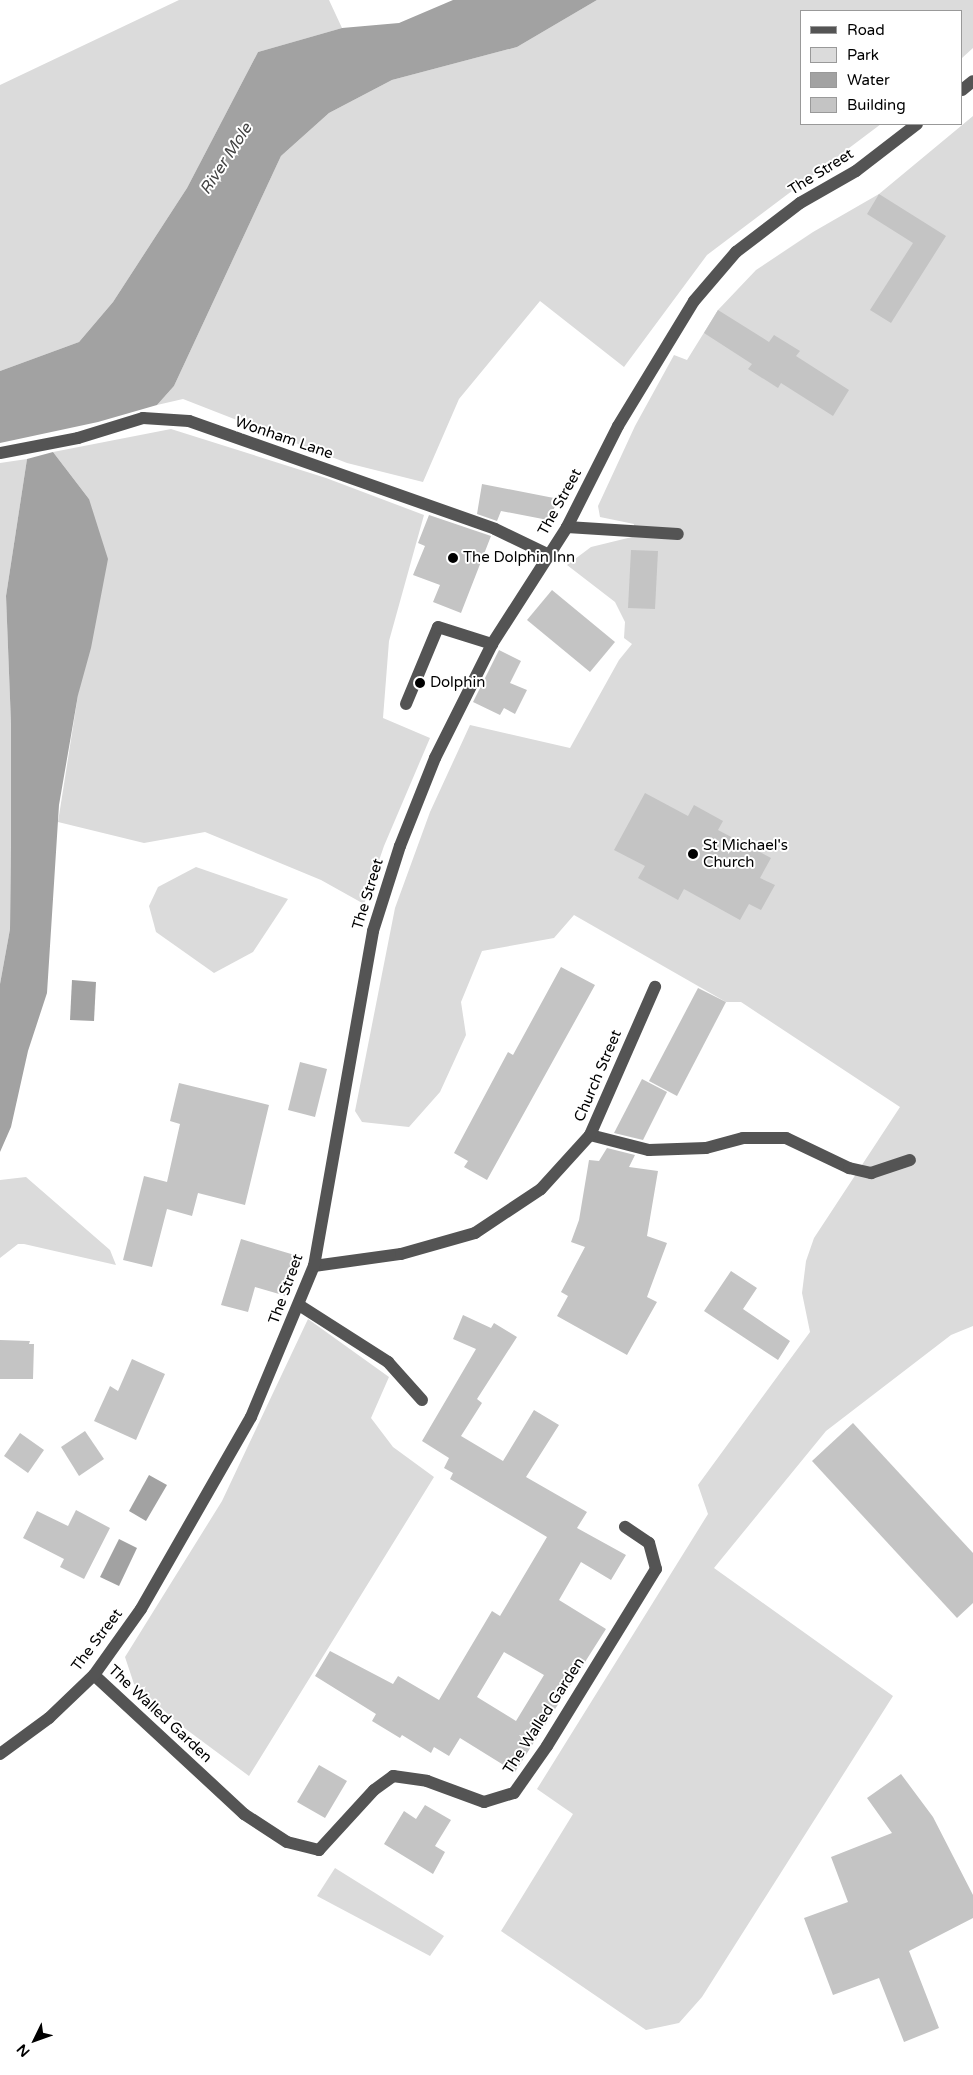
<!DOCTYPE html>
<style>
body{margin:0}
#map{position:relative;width:973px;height:2075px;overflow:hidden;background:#fff;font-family:"Varela Round",sans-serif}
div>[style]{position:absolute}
.green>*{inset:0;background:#dbdbdb}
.water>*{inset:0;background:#a2a2a2}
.building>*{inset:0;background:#c4c4c4}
.minor>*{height:12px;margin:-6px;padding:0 6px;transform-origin:6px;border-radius:6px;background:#545454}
.dots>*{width:14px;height:14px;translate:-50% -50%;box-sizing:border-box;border:2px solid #fff;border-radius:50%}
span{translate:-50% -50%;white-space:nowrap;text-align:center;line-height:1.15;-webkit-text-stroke:4px #fff;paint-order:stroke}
.street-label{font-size:15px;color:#000}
.poi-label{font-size:15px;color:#000}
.left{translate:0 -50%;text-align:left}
.water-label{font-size:16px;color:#434343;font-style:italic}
.legend{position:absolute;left:800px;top:10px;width:162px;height:115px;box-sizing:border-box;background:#fff;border:1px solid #999;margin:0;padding:6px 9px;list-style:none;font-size:15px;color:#000}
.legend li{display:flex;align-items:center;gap:10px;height:25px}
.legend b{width:25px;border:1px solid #999}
.north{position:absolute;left:10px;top:2015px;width:50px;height:50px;-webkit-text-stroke:4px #fff;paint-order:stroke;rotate:228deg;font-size:14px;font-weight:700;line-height:20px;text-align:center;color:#000}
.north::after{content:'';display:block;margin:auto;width:18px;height:22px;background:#000;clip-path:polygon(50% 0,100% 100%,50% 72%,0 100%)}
</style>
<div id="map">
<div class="green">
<i style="clip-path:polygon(179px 0,329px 0,342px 28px,258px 52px,187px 188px,113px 302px,79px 342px,0 371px,0 85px)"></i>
<i style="clip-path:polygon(597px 0,973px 0,973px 48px,962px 58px,962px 11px,802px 11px,802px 124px,881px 124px,707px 255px,624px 367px,540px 301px,459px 399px,423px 482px,347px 463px,183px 399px,157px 405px,174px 386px,281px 156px,329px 113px,392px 80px,517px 47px)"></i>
<i style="clip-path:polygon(973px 116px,973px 1326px,951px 1335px,826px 1431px,714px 1568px,893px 1696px,702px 1997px,679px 2023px,646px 2030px,501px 1931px,573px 1814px,537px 1789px,708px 1514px,698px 1485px,810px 1332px,802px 1293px,806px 1261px,814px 1238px,900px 1107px,741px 1002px,726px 1002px,574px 915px,554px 938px,482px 951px,461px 1002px,466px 1035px,440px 1092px,409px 1127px,362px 1122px,355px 1111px,395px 908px,430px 812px,470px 725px,570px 748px,619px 660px,632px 644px,624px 638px,625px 622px,615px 602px,567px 565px,591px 547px,632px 537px,634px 524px,600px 517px,598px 506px,635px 426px,674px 355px,687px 360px,718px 310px,756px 270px,813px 232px,879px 194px)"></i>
<i style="clip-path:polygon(171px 429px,326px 478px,424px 515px,389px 641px,383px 718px,430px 738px,384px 846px,364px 904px,321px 880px,205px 832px,144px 843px,58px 822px,78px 695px,89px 499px,53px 452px)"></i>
<i style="clip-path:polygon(27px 459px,6px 596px,11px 724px,11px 845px,10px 929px,0 984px,0 463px)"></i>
<i style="clip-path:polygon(196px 867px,288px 899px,253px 952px,214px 973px,156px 932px,149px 906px,158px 887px)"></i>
<i style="clip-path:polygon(26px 1177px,110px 1250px,116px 1265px,24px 1244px,18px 1244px,0 1258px,0 1180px)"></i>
<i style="clip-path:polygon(308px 1319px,389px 1377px,371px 1418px,393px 1447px,434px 1477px,249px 1776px,179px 1724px,134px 1684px,125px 1657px,222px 1501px)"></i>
<i style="clip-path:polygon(335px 1868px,444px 1936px,430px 1956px,317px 1896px)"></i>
</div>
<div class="water">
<i style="clip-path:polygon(453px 0,597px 0,517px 47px,392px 80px,329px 113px,281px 156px,174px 386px,157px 405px,98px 422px,0 443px,0 371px,79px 342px,113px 302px,187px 188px,258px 52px,342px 28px,399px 23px)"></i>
<i style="clip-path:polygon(53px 452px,89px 499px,108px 559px,91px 648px,78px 695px,59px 805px,47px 993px,28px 1051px,11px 1127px,0 1152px,0 984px,10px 929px,11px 845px,11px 724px,6px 596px,27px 459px)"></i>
<i style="clip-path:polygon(72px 980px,96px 982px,94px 1021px,70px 1020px)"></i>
<i style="clip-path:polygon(149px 1475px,167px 1485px,146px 1521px,129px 1511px)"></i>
<i style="clip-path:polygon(119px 1539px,137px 1548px,119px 1586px,100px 1577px)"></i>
</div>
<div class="building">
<i style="clip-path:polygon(879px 194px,946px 236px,891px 323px,870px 310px,913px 243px,867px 214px)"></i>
<i style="clip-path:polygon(718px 310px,769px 342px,774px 335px,800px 351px,796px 356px,849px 390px,833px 416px,781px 383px,778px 388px,748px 369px,752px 364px,704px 333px)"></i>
<i style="clip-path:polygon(482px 484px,559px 499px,548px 520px,501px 511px,497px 521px,477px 514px)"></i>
<i style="clip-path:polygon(429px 515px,491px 536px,461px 613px,433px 602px,440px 585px,413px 575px,425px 546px,418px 543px)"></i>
<i style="clip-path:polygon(631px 550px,658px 551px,655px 609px,628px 608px)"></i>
<i style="clip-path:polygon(552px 590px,615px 642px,590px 672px,527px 620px)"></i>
<i style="clip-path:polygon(499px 650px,521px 661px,510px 683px,527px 690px,515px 714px,504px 708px,500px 715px,473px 702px)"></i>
<i style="clip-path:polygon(645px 793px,688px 816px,694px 805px,723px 821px,718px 830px,771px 858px,760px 878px,775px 885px,761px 910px,749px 904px,740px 920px,684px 889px,678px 900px,638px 878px,645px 866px,614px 850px)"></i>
<i style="clip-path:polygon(561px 967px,595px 985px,487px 1180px,464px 1167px,468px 1161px,454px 1153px,508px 1052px,513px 1055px)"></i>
<i style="clip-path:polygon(698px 988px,726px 1002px,677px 1096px,649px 1081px)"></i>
<i style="clip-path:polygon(300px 1062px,327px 1069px,315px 1117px,288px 1110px)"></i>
<i style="clip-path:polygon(642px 1079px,667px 1092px,643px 1140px,614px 1133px)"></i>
<i style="clip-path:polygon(179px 1083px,269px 1105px,245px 1205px,198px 1193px,192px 1216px,167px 1209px,152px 1267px,123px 1260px,144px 1176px,167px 1182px,180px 1124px,170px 1121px)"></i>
<i style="clip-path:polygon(607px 1148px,635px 1155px,629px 1167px,658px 1171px,647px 1236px,667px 1243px,647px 1297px,657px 1302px,627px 1355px,557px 1316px,568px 1296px,561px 1292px,585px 1247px,571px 1242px,579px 1220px,589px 1160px,599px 1161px)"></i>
<i style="clip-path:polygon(241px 1239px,298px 1256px,286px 1296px,255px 1287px,248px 1312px,221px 1305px)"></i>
<i style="clip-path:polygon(731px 1271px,757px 1288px,743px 1309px,790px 1341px,778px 1360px,704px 1311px)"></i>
<i style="clip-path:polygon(evenodd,463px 1315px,491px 1328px,494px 1323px,517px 1337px,477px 1399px,482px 1403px,461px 1436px,503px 1461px,534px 1410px,559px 1425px,526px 1477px,587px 1512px,577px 1528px,626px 1555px,611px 1580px,581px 1562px,559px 1600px,606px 1629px,515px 1772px,460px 1738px,449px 1756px,434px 1747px,431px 1753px,402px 1735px,400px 1738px,372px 1721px,376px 1714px,315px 1676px,330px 1651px,393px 1684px,398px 1676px,439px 1700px,492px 1611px,500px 1616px,547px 1537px,450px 1479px,453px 1473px,444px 1468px,449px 1458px,422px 1441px,476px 1349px,453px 1339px,463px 1315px,504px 1652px,544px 1675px,516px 1721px,477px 1697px,504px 1652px)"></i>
<i style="clip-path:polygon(0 1340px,30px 1341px,29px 1344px,34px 1344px,33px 1379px,0 1379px)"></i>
<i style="clip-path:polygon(132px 1359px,165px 1374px,136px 1440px,94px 1421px,110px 1386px,118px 1391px)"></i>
<i style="clip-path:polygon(853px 1423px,973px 1553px,973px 1603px,957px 1618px,812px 1461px)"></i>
<i style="clip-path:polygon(85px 1431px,104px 1459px,79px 1476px,61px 1447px)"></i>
<i style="clip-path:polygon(20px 1433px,44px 1450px,28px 1473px,4px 1456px)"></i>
<i style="clip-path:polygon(76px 1510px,110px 1528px,84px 1579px,60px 1567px,64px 1559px,23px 1538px,37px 1511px,68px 1526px)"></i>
<i style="clip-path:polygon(319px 1765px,347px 1781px,325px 1818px,297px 1802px)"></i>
<i style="clip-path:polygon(901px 1774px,933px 1817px,973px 1895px,973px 1918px,909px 1951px,939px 2028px,904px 2042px,879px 1978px,833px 1995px,804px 1918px,848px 1902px,831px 1857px,892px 1833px,867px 1798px)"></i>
<i style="clip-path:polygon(425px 1805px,451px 1820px,435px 1846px,445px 1852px,433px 1874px,384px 1844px,404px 1811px,416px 1819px)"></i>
</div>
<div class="minor">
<i style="left:962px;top:90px;width:14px;rotate:-39deg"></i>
<i style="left:0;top:453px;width:79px;rotate:-10.9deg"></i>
<i style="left:78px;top:438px;width:68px;rotate:-17.1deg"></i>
<i style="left:143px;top:418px;width:46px;rotate:3.7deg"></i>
<i style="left:189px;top:421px;width:324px;rotate:19.4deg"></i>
<i style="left:495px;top:529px;width:60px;rotate:25.7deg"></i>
<i style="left:567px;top:527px;width:111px;rotate:3.6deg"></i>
<i style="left:406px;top:704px;width:83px;rotate:-67.4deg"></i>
<i style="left:438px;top:627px;width:57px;rotate:17.5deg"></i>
<i style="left:590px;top:1135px;width:61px;rotate:14.3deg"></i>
<i style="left:649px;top:1150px;width:57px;rotate:-2deg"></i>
<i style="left:706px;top:1148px;width:38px;rotate:-15deg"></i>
<i style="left:743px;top:1138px;width:43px"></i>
<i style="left:786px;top:1138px;width:70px;rotate:25.5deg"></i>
<i style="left:849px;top:1168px;width:23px;rotate:13deg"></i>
<i style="left:871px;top:1173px;width:41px;rotate:-18.4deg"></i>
<i style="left:314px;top:1266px;width:88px;rotate:-7.9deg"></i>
<i style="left:401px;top:1254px;width:77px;rotate:-15.8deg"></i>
<i style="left:475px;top:1233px;width:79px;rotate:-33.7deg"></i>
<i style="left:541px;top:1189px;width:73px;rotate:-47.8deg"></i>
<i style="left:590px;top:1135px;width:162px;rotate:-66.3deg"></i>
<i style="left:299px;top:1305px;width:106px;rotate:32.6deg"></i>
<i style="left:388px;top:1362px;width:51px;rotate:48.2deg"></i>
<i style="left:94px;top:1675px;width:205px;rotate:42.8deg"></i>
<i style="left:244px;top:1814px;width:51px;rotate:33.1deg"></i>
<i style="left:287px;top:1842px;width:33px;rotate:14deg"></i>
<i style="left:319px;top:1850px;width:81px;rotate:-47.5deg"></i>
<i style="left:374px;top:1790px;width:24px;rotate:-36deg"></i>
<i style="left:393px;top:1776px;width:34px;rotate:8deg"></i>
<i style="left:427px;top:1781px;width:61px;rotate:20.2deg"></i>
<i style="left:484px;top:1802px;width:31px;rotate:-17deg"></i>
<i style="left:514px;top:1793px;width:57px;rotate:-54.9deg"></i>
<i style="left:547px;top:1746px;width:208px;rotate:-58.4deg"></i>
<i style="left:656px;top:1569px;width:27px;rotate:-105deg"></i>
<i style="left:649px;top:1543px;width:29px;rotate:-146deg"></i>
<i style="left:0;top:1754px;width:61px;rotate:-36.3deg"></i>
<i style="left:49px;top:1718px;width:62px;rotate:-43.7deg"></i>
<i style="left:94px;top:1675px;width:81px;rotate:-54.5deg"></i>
<i style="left:141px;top:1609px;width:221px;rotate:-60.2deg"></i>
<i style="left:251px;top:1417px;width:164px;rotate:-67.4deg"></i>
<i style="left:314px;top:1266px;width:340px;rotate:-80deg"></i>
<i style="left:373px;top:931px;width:89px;rotate:-72.4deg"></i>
<i style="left:400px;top:846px;width:95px;rotate:-68.3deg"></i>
<i style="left:435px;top:758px;width:127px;rotate:-63.4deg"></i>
<i style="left:492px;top:644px;width:139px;rotate:-57.3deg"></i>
<i style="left:567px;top:527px;width:113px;rotate:-63.2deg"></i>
<i style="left:618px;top:426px;width:146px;rotate:-58.7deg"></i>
<i style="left:694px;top:301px;width:65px;rotate:-49.4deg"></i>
<i style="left:736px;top:252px;width:81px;rotate:-37.4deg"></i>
<i style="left:800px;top:203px;width:64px;rotate:-29.7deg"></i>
<i style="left:856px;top:171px;width:77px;rotate:-37.6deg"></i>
</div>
<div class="dots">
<i style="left:453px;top:558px;background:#000"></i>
<i style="left:420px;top:683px;background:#000"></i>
<i style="left:693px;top:854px;background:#000"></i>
</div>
<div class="street-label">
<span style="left:821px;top:172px;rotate:-32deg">The Street</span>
<span style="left:284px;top:438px;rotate:19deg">Wonham Lane</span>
<span style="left:560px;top:502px;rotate:-61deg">The Street</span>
<span style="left:368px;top:894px;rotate:-73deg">The Street</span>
<span style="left:598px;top:1076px;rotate:-67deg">Church Street</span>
<span style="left:286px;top:1289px;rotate:-70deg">The Street</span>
<span style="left:97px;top:1640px;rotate:-53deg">The Street</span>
<span style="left:160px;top:1714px;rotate:43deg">The Walled Garden</span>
<span style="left:544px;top:1716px;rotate:-57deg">The Walled Garden</span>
</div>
<div class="poi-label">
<span class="left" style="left:463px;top:558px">The Dolphin Inn</span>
<span class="left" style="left:430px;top:683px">Dolphin</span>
<span class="left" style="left:703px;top:854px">St Michael's<br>Church</span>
</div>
<div class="water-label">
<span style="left:226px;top:159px;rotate:-57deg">River Mole</span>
</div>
<ul class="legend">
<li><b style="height:6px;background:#545454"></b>Road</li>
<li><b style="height:14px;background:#dbdbdb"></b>Park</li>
<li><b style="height:14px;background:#a2a2a2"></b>Water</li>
<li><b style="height:14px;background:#c4c4c4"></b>Building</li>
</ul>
<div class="north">N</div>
</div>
